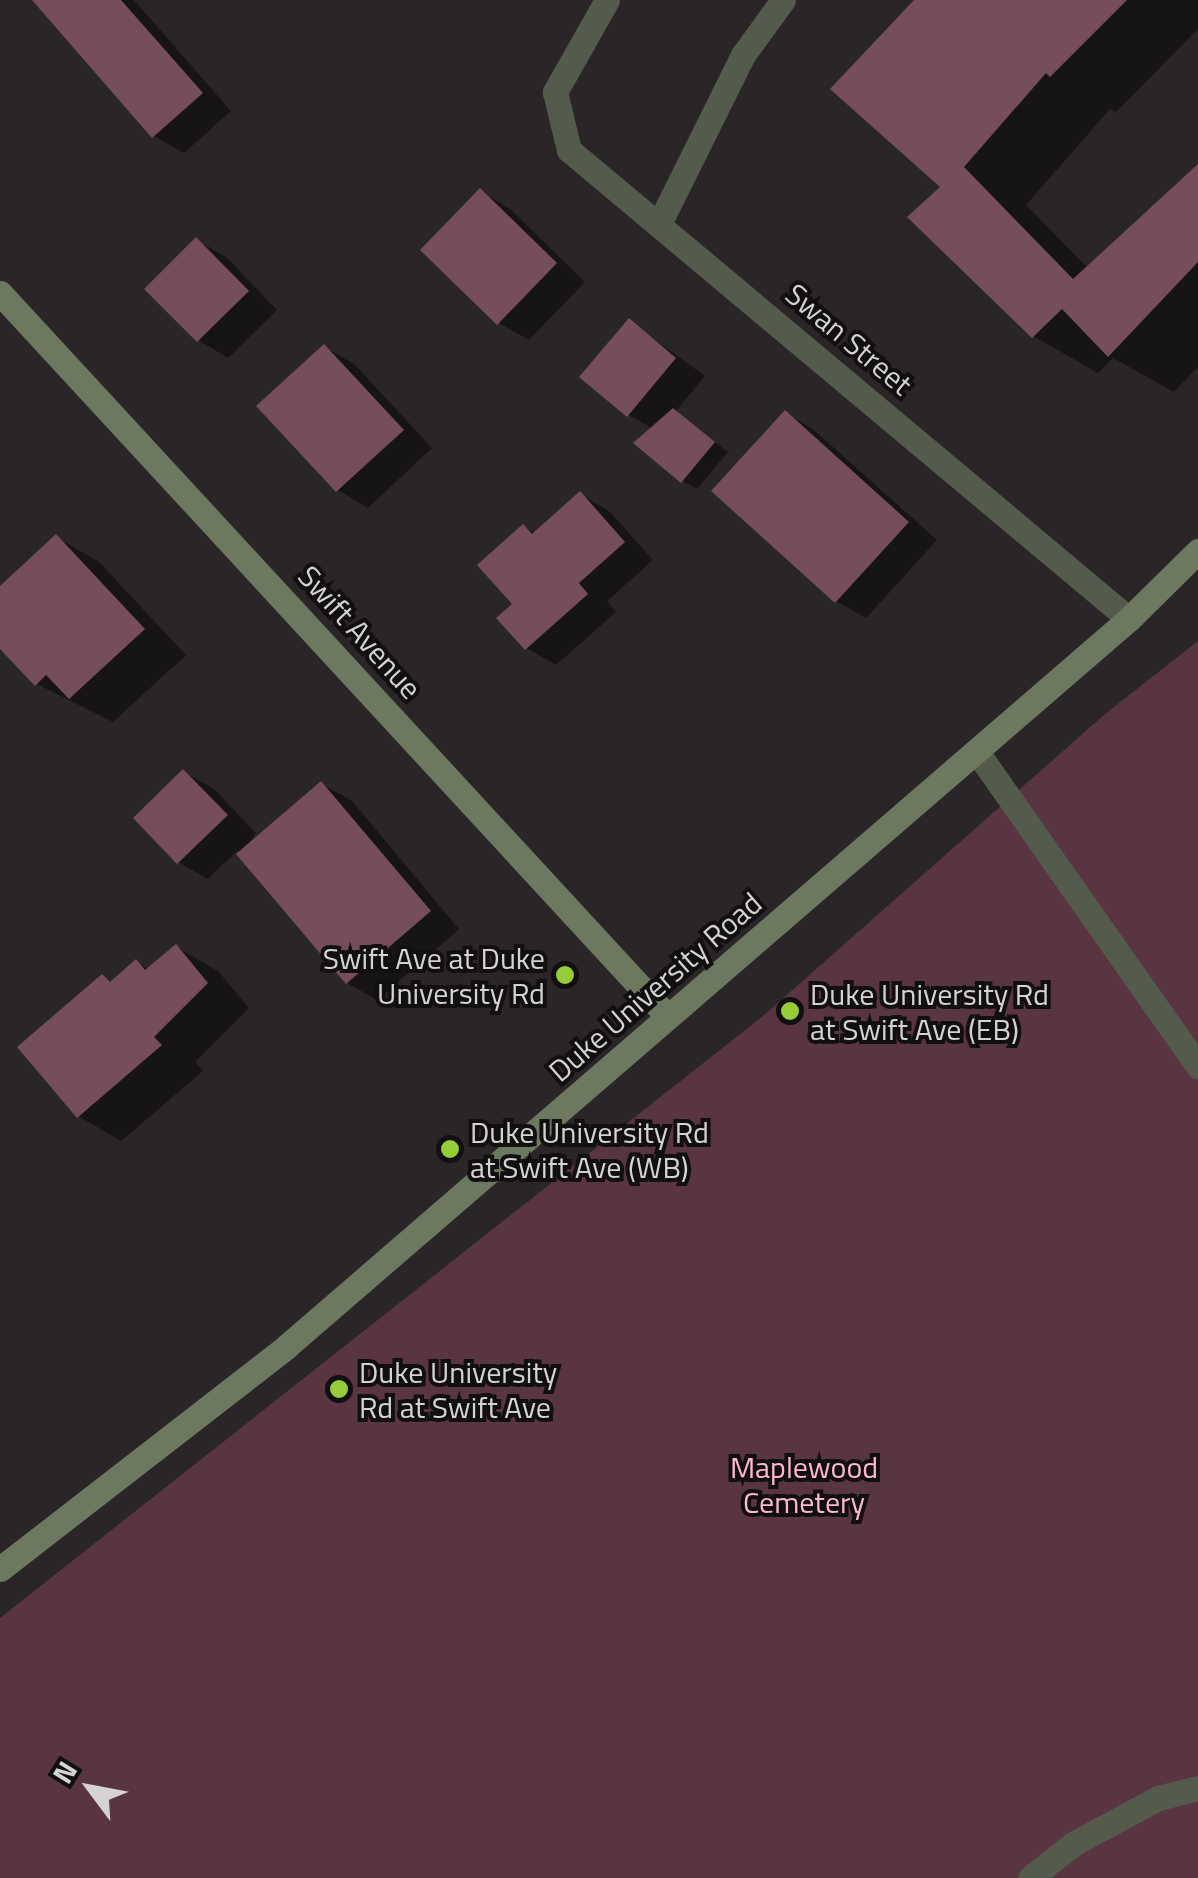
<!DOCTYPE html>
<style>
body{margin:0}
#map{position:relative;width:1198px;height:1878px;overflow:hidden;background:#2a2627;font-family:"Titillium Web",sans-serif}
div>[style]{position:absolute}
.green>*{inset:0;background:#593441}
.shadow>*{inset:0;background:#0007}
.building>*{inset:0;background:#764e5b}
.lane>*{height:25px;margin:-12.5px;padding:0 12.5px;transform-origin:12.5px;border-radius:12.5px;background:#545b4c}
.street>*{height:25px;margin:-12.5px;padding:0 12.5px;transform-origin:12.5px;border-radius:12.5px;background:#545b4c}
.secondary>*{height:25px;margin:-12.5px;padding:0 12.5px;transform-origin:12.5px;border-radius:12.5px;background:#6d7860}
.dots>*{width:28px;height:28px;translate:-50% -50%;box-sizing:border-box;border:5px solid #110f10;border-radius:50%}
span{translate:-50% -50%;white-space:nowrap;text-align:center;line-height:1.15;-webkit-text-stroke:8px #110f10;paint-order:stroke}
.street-label{font-size:30px;color:#d5d2d2}
.poi-label{font-size:30px;color:#d5d2d2}
.right{translate:-100% -50%;text-align:right}
.left{translate:0 -50%;text-align:left}
.park-label{font-size:30px;color:#ffb7cf}
.north{position:absolute;left:40px;top:1738px;width:100px;height:100px;-webkit-text-stroke:8px #110f10;paint-order:stroke;rotate:302deg;font-size:28px;font-weight:700;line-height:40px;text-align:center;color:#d5d2d2}
.north::after{content:'';display:block;margin:auto;width:35px;height:45px;background:#d5d2d2;clip-path:polygon(50% 0,100% 100%,50% 72%,0 100%)}
</style>
<div id="map">
<div class="green">
<i style="clip-path:polygon(1198px 641px,1198px 1878px,0 1878px,0 1618px,763px 1016px,1105px 714px)"></i>
</div>
<div class="shadow">
<i style="clip-path:polygon(49px 0,134px 0,231px 111px,184px 153px,154px 136px)"></i>
<i style="clip-path:polygon(918px 0,1198px 0,1198px 29px,1116px 112px,1110px 109px,1026px 205px,1088px 268px,1198px 191px,1198px 367px,1174px 392px,1113px 358px,1098px 373px,1033px 336px,944px 187px)"></i>
<i style="clip-path:polygon(480px 191px,510px 209px,585px 282px,529px 340px,499px 323px)"></i>
<i style="clip-path:polygon(197px 240px,227px 258px,277px 310px,228px 358px,198px 340px)"></i>
<i style="clip-path:polygon(629px 321px,705px 376px,675px 412px,728px 452px,697px 489px,683px 481px,653px 429px,629px 415px)"></i>
<i style="clip-path:polygon(324px 347px,354px 364px,432px 448px,368px 508px,338px 490px)"></i>
<i style="clip-path:polygon(786px 413px,815px 431px,937px 540px,866px 618px,836px 601px)"></i>
<i style="clip-path:polygon(580px 494px,610px 512px,653px 560px,607px 601px,616px 612px,556px 665px,526px 648px,515px 604px,523px 527px,536px 534px)"></i>
<i style="clip-path:polygon(56px 537px,99px 562px,186px 655px,113px 722px,37px 684px,0 645px,0 589px)"></i>
<i style="clip-path:polygon(184px 772px,214px 789px,256px 833px,244px 851px,322px 784px,352px 801px,459px 929px,377px 1000px,347px 983px,237px 851px,208px 879px,178px 862px)"></i>
<i style="clip-path:polygon(176px 947px,218px 971px,249px 1008px,195px 1062px,203px 1071px,121px 1141px,78px 1116px,103px 977px,112px 983px,136px 962px,149px 970px)"></i>
</div>
<div class="building">
<i style="clip-path:polygon(32px 0,121px 0,203px 93px,152px 138px)"></i>
<i style="clip-path:polygon(914px 0,1127px 0,1050px 77px,1046px 73px,964px 167px,1073px 279px,1198px 164px,1198px 262px,1108px 357px,1062px 309px,1032px 338px,907px 217px,940px 187px,830px 89px)"></i>
<i style="clip-path:polygon(480px 188px,557px 263px,497px 325px,420px 250px)"></i>
<i style="clip-path:polygon(196px 237px,249px 291px,197px 342px,144px 289px)"></i>
<i style="clip-path:polygon(629px 318px,676px 358px,627px 417px,579px 377px)"></i>
<i style="clip-path:polygon(324px 344px,404px 430px,336px 492px,256px 406px)"></i>
<i style="clip-path:polygon(673px 408px,715px 442px,681px 483px,633px 443px)"></i>
<i style="clip-path:polygon(785px 410px,909px 522px,835px 603px,711px 491px)"></i>
<i style="clip-path:polygon(580px 491px,625px 542px,579px 583px,588px 594px,525px 650px,496px 618px,512px 604px,477px 565px,523px 524px,532px 534px)"></i>
<i style="clip-path:polygon(56px 534px,145px 629px,69px 699px,46px 675px,35px 686px,0 649px,0 586px)"></i>
<i style="clip-path:polygon(183px 769px,228px 815px,177px 864px,133px 818px)"></i>
<i style="clip-path:polygon(321px 781px,431px 911px,346px 984px,236px 854px)"></i>
<i style="clip-path:polygon(176px 944px,208px 983px,154px 1037px,162px 1045px,77px 1118px,17px 1047px,102px 974px,110px 982px,136px 959px,145px 970px)"></i>
</div>
<div class="lane">
<i style="left:659px;top:224px;width:189px;rotate:-63.6deg"></i>
<i style="left:743px;top:55px;width:68px;rotate:-54deg"></i>
<i style="left:977px;top:752px;width:384px;rotate:54.9deg"></i>
<i style="left:1030px;top:1878px;width:55px;rotate:-38.3deg"></i>
<i style="left:1073px;top:1844px;width:97px;rotate:-28.4deg"></i>
<i style="left:1158px;top:1798px;width:41px;rotate:-14deg"></i>
</div>
<div class="street">
<i style="left:607px;top:0;width:106px;rotate:119.5deg"></i>
<i style="left:555px;top:92px;width:60px;rotate:76.4deg"></i>
<i style="left:569px;top:150px;width:730px;rotate:39.95deg"></i>
</div>
<div class="secondary">
<i style="left:0;top:293px;width:985px;rotate:47.3deg"></i>
<i style="left:0;top:1569px;width:363px;rotate:-37.8deg"></i>
<i style="left:287px;top:1346px;width:1112px;rotate:-40.81deg"></i>
<i style="left:1129px;top:619px;width:97px;rotate:-44.6deg"></i>
</div>
<div class="dots">
<i style="left:565px;top:975px;background:#97cc39"></i>
<i style="left:790px;top:1011px;background:#97cc39"></i>
<i style="left:450px;top:1149px;background:#97cc39"></i>
<i style="left:339px;top:1389px;background:#97cc39"></i>
</div>
<div class="street-label">
<span style="left:849px;top:339px;rotate:40deg">Swan Street</span>
<span style="left:360px;top:632px;rotate:48deg">Swift Avenue</span>
<span style="left:655px;top:987px;rotate:-41deg">Duke University Road</span>
</div>
<div class="poi-label">
<span class="right" style="left:545px;top:975px">Swift Ave at Duke<br>University Rd</span>
<span class="left" style="left:810px;top:1011px">Duke University Rd<br>at Swift Ave (EB)</span>
<span class="left" style="left:470px;top:1149px">Duke University Rd<br>at Swift Ave (WB)</span>
<span class="left" style="left:359px;top:1389px">Duke University<br>Rd at Swift Ave</span>
</div>
<div class="park-label">
<span style="left:804px;top:1484px">Maplewood<br>Cemetery</span>
</div>
<div class="north">N</div>
</div>
